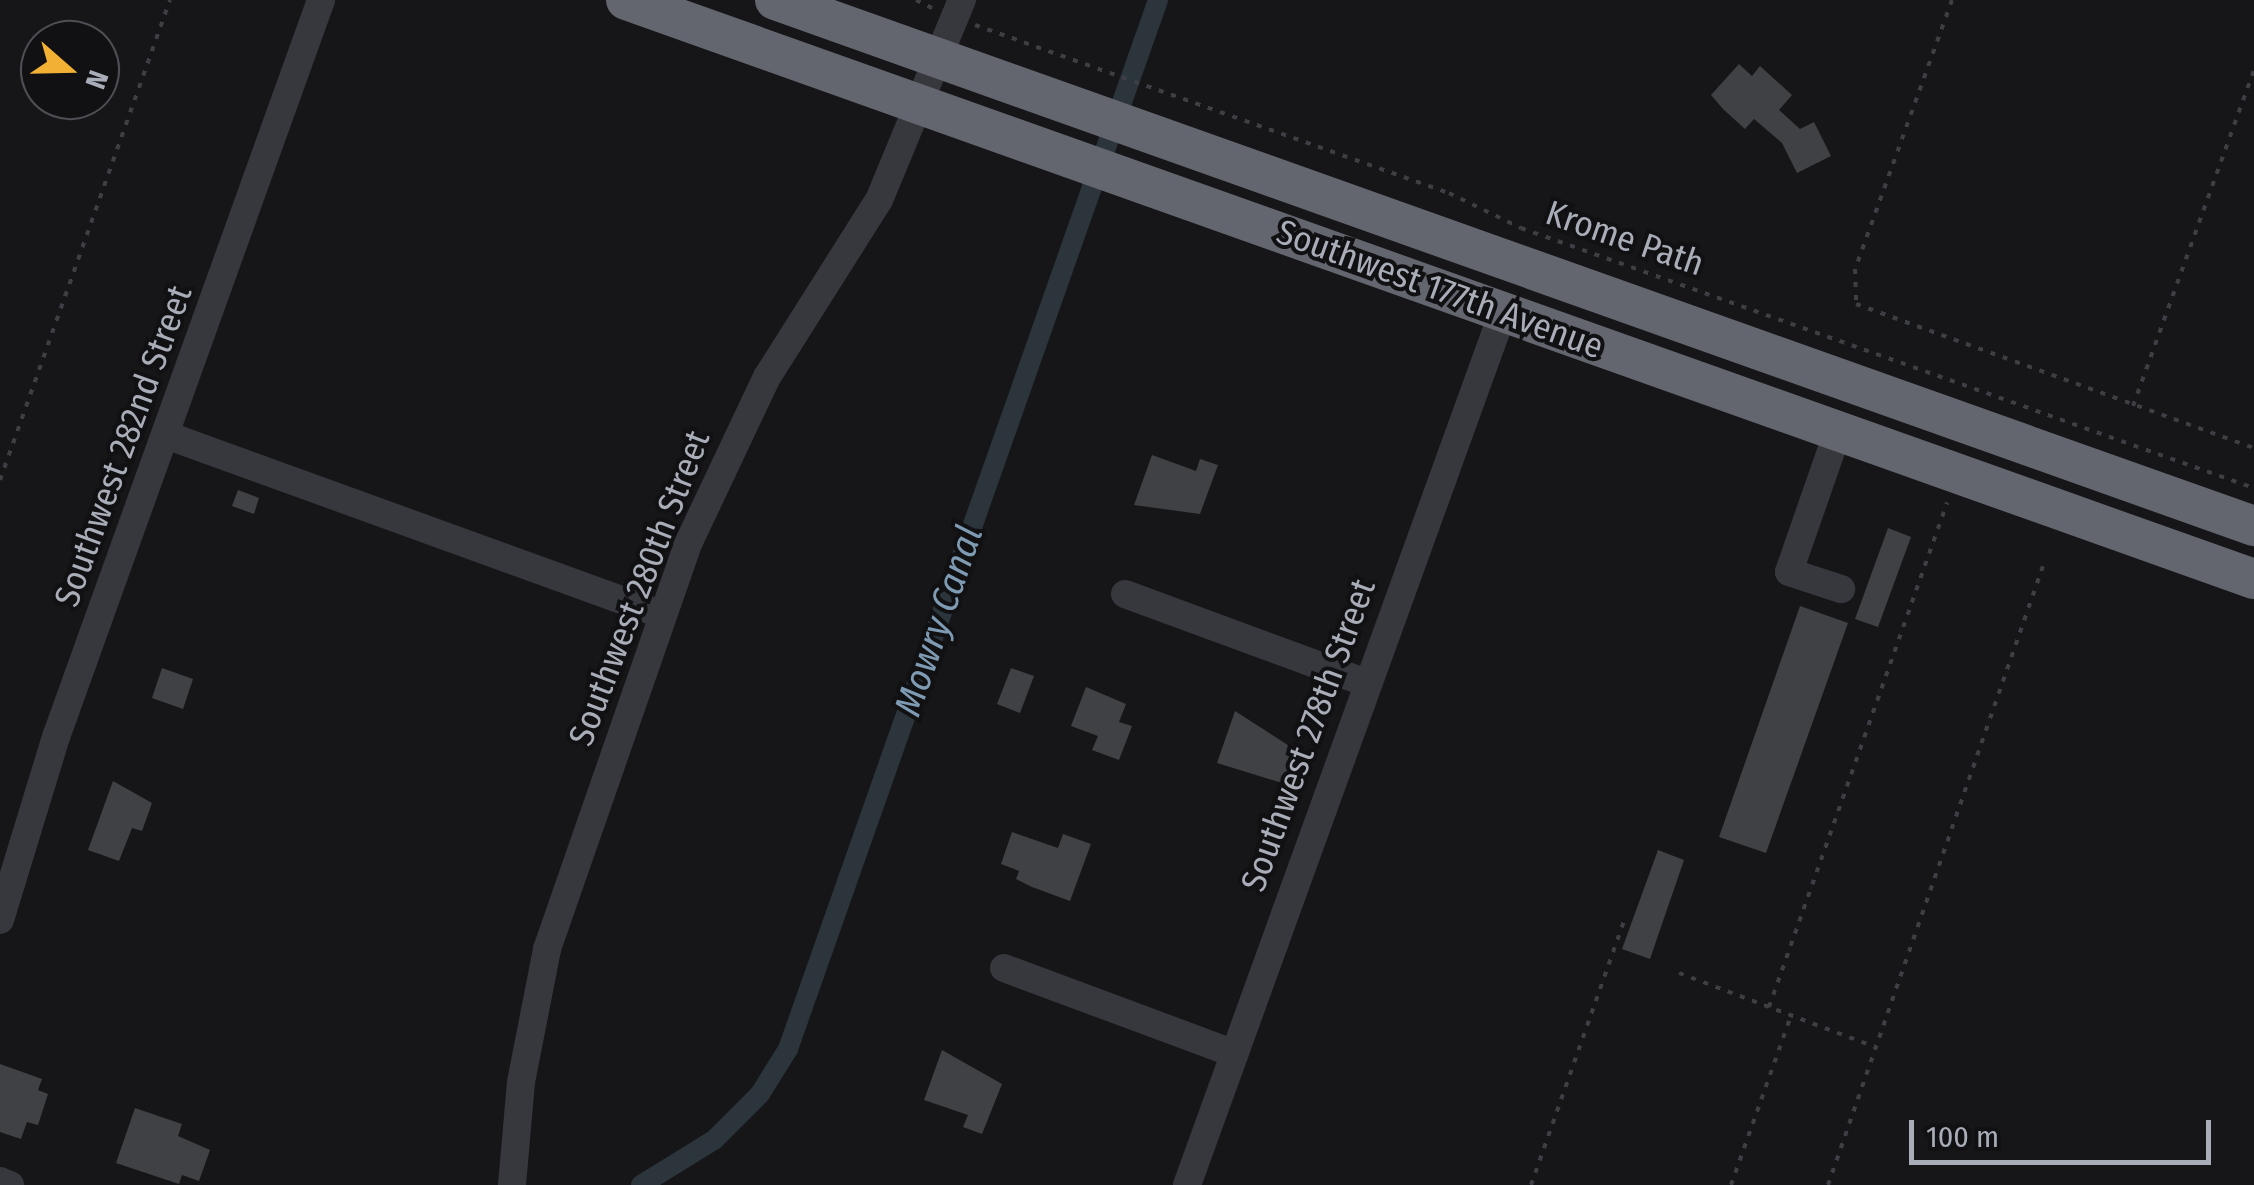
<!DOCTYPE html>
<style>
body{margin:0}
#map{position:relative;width:2254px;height:1185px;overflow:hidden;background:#161618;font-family:"Fira Sans Condensed",sans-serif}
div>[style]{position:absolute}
.canal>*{height:20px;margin:-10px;padding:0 10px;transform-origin:10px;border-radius:10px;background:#2c353c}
.building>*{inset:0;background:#404145}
.path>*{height:4px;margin-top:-2px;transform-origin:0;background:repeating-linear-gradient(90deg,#3d3f44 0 5px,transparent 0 13px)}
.minor>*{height:28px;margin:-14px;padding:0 14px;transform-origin:14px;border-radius:14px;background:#37383d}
.highway>*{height:40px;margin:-20px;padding:0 20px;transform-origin:20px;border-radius:20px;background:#63666e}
span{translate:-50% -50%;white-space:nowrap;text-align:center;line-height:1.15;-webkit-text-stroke:8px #111113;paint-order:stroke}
.street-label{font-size:35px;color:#a8adb8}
.water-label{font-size:38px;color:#7f9bb3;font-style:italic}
.north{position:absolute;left:20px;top:20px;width:100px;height:100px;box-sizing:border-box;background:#111113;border:2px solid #4d4f55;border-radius:50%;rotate:110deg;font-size:28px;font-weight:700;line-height:40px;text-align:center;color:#a8adb8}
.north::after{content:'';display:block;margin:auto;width:35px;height:45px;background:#f2b134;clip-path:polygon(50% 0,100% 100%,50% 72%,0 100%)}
.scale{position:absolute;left:1909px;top:1120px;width:302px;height:45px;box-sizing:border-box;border:5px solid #a8adb8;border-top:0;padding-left:12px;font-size:30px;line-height:35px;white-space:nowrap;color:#a8adb8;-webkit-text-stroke:8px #111113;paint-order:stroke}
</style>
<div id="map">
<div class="canal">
<i style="left:641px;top:1185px;width:86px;rotate:-31.7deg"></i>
<i style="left:714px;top:1140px;width:65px;rotate:-45deg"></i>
<i style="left:760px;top:1094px;width:53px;rotate:-58.1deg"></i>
<i style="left:788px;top:1049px;width:1112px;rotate:-70.57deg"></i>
</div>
<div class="building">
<i style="clip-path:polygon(1739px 64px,1752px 76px,1760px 66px,1792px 95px,1779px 110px,1800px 129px,1814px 122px,1831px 156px,1797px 173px,1782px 143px,1754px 119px,1745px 129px,1723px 109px,1711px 95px)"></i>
<i style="clip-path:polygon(1152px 455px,1196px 471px,1200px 459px,1218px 465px,1200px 514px,1134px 505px)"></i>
<i style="clip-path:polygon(238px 490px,259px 498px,254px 514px,232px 506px)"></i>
<i style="clip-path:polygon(1888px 528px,1911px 537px,1878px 627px,1855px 619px)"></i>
<i style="clip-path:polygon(1800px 606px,1848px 623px,1766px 853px,1719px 837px)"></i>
<i style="clip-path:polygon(162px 668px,193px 679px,183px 709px,152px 698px)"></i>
<i style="clip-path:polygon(1011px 668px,1034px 676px,1020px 713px,997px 704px)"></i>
<i style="clip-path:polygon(1086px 687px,1126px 704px,1119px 722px,1132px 726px,1119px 760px,1092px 750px,1098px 736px,1071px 726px)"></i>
<i style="clip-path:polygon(1235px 711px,1294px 749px,1295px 762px,1282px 783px,1217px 763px)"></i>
<i style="clip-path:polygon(113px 781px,152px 803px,142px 831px,132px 828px,119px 861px,88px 850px)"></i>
<i style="clip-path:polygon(1012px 832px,1058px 848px,1063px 834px,1091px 844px,1070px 901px,1032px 887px,1016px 879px,1019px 871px,1001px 864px)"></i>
<i style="clip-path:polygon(1658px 850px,1684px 860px,1650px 959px,1622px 949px)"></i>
<i style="clip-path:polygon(942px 1050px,1002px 1084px,982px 1134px,963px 1127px,968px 1115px,924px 1100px)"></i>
<i style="clip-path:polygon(0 1064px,42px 1079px,38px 1090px,48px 1094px,38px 1125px,27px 1122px,21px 1139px,0 1132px)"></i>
<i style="clip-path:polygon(135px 1108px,182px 1124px,178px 1136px,210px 1150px,199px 1181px,182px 1175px,179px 1184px,116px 1163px)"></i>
</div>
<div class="path">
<i style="left:916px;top:0;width:20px;rotate:27deg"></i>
<i style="left:1952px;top:0;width:286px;rotate:109.8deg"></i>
<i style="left:1855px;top:269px;width:35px;rotate:88deg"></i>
<i style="left:1856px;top:304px;width:423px;rotate:19.9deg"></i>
<i style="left:975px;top:25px;width:503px;rotate:19.52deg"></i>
<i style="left:1449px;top:193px;width:80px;rotate:25.9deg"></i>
<i style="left:1521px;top:228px;width:778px;rotate:19.53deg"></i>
<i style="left:2133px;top:406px;width:357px;rotate:-70.2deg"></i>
<i style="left:0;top:480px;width:509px;rotate:-70.5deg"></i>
<i style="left:1679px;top:973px;width:210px;rotate:20.7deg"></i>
<i style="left:1769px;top:1007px;width:535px;rotate:-70.55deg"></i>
<i style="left:1531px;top:1185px;width:280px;rotate:-70.6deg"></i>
<i style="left:1731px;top:1185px;width:179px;rotate:-70.5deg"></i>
<i style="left:1828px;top:1185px;width:655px;rotate:-70.85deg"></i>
</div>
<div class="minor">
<i style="left:1838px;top:431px;width:149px;rotate:109.2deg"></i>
<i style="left:1789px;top:572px;width:55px;rotate:18.1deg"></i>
<i style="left:169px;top:436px;width:525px;rotate:19.92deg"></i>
<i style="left:1125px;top:594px;width:255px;rotate:20.2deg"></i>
<i style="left:0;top:920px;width:191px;rotate:-73deg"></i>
<i style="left:56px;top:737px;width:783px;rotate:-70.22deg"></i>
<i style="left:1004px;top:968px;width:246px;rotate:20.4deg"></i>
<i style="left:0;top:1181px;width:11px;rotate:22deg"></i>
<i style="left:512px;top:1185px;width:103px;rotate:-85deg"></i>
<i style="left:521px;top:1082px;width:136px;rotate:-78.9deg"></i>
<i style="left:547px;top:949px;width:427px;rotate:-70.8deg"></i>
<i style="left:687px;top:546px;width:187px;rotate:-64.7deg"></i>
<i style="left:767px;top:377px;width:209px;rotate:-57.7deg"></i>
<i style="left:879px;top:200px;width:217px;rotate:-67.5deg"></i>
<i style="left:1187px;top:1185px;width:928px;rotate:-70.1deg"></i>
</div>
<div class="highway">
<i style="left:626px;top:0;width:1728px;rotate:19.58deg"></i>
<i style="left:775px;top:0;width:1570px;rotate:19.58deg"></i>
</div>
<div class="street-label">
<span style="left:1625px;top:238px;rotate:19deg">Krome Path</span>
<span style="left:1440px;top:289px;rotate:20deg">Southwest 177th Avenue</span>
<span style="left:123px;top:446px;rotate:-70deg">Southwest 282nd Street</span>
<span style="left:639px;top:588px;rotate:-69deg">Southwest 280th Street</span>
<span style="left:1308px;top:735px;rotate:-70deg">Southwest 278th Street</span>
</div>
<div class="water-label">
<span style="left:939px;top:621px;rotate:-71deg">Mowry Canal</span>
</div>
<div class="north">N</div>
<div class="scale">100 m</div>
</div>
